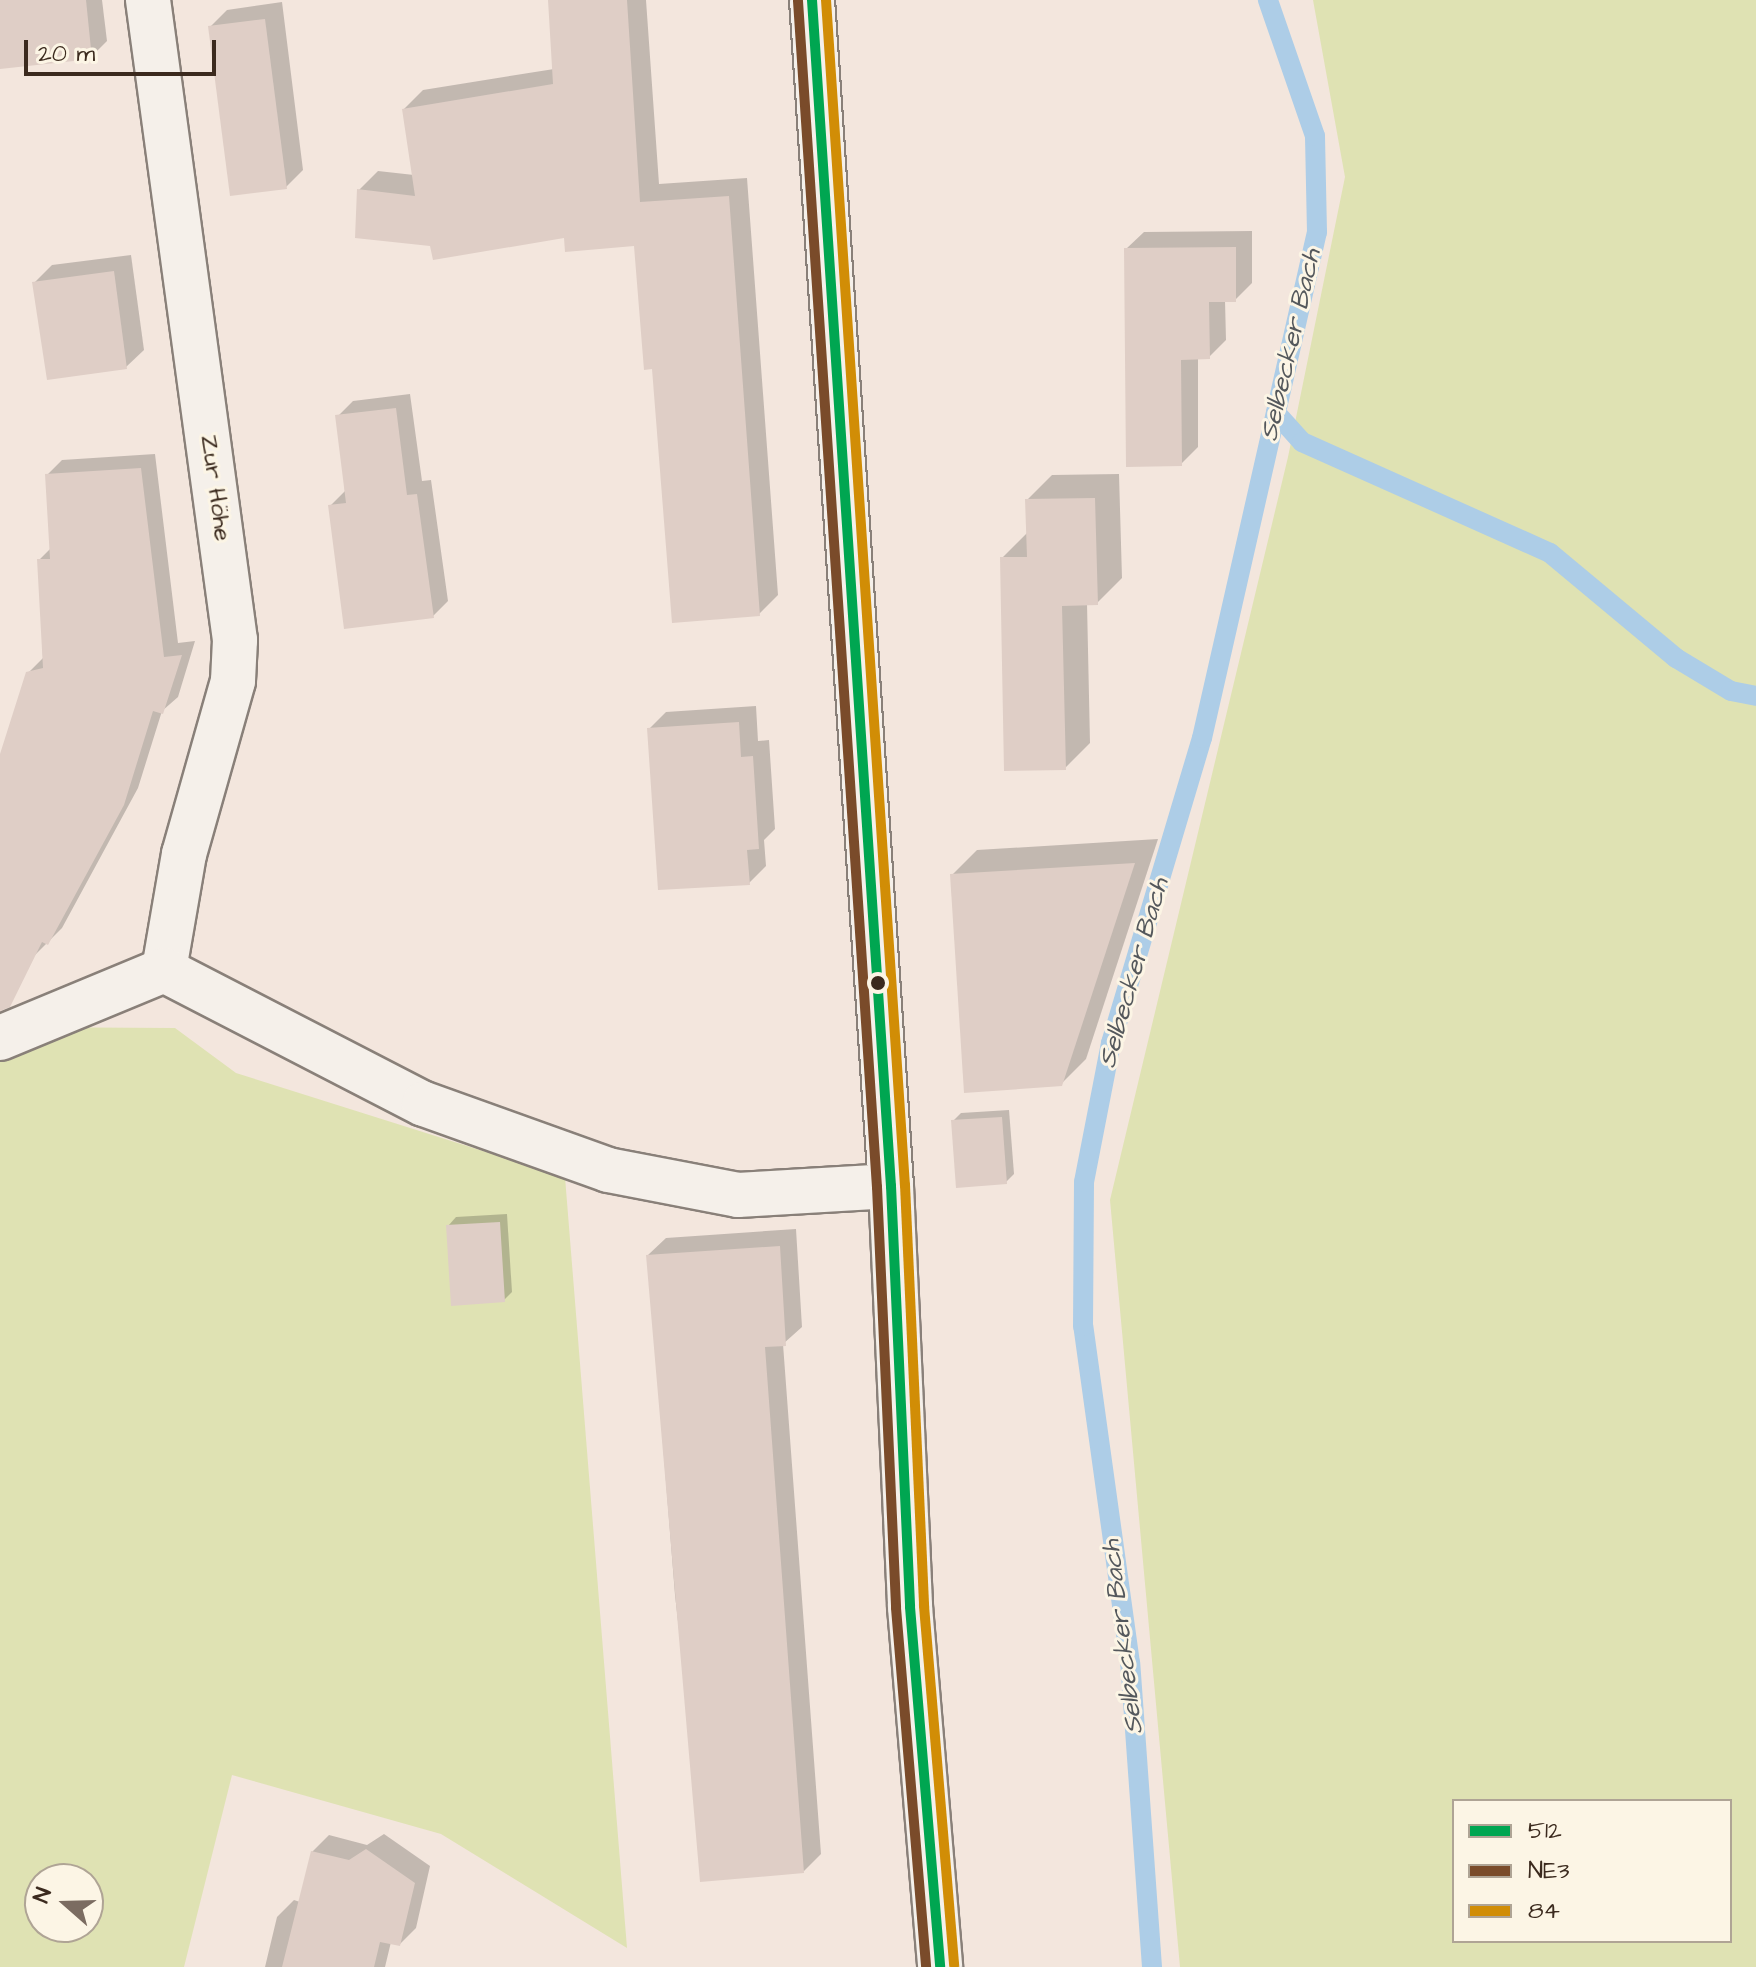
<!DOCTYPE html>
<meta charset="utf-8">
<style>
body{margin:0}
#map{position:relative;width:1756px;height:1967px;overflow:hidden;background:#f3e6dd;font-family:"Architects Daughter",sans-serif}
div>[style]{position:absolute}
.green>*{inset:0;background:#dfe2b3}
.shadow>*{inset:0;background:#0003}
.stream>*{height:20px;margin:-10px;padding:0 10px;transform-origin:10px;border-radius:10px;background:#adcde7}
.building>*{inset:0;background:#dfcec6}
.roads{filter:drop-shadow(2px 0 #898079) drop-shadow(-2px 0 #898079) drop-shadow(0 2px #898079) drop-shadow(0 -2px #898079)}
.street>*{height:44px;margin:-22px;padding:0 22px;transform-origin:22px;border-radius:22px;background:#f5f0ea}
.secondary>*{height:44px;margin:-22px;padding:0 22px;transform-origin:22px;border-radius:22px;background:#f5f0ea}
.bus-1>*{height:10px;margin:-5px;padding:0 5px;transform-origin:5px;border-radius:5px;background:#00a651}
.bus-2>*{height:10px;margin:-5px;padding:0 5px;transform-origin:5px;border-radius:5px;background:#7a4b2a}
.bus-3>*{height:10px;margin:-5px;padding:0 5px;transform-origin:5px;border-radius:5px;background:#d18d06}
.dots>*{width:22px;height:22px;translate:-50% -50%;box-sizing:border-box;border:4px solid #fcf5e5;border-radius:50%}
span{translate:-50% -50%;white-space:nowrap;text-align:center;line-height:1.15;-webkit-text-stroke:6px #fcf5e5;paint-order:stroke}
.street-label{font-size:24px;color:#3b2a1e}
.water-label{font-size:26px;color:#54585c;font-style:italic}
.legend{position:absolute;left:1452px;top:1799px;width:280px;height:144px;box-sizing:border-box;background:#fcf5e5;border:2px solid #afa495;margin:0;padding:10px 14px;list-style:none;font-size:24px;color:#3b2a1e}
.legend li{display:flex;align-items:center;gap:16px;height:40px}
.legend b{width:40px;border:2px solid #afa495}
.north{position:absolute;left:24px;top:1863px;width:80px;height:80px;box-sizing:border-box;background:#fcf5e5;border:2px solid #afa495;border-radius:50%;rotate:290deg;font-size:22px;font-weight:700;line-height:32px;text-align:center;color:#3b2a1e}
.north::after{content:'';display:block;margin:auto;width:28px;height:36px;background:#7b6c61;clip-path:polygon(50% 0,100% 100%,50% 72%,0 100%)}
.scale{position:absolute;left:24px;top:40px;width:192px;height:36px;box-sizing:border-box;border:4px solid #3b2a1e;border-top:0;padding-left:10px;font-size:24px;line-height:28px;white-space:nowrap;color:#3b2a1e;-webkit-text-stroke:6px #fcf5e5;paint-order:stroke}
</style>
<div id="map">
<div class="green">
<i style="clip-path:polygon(evenodd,1313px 0,1756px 0,1756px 1967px,1180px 1967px,1110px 1200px,1288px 457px,1345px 177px,1313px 0,1454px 1801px,1730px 1801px,1730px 1941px,1454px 1941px,1454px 1801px)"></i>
<i style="clip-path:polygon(evenodd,0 1027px,175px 1028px,236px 1073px,565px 1177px,627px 1948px,441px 1834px,232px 1775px,184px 1967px,0 1967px,0 1027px,40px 1879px,88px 1879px,88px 1927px,40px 1927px,40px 1879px)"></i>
</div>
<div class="shadow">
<i style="clip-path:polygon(0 0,102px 0,107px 41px,91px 57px,0 67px)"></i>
<i style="clip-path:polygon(550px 0,646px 0,659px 184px,747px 178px,778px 595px,759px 614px,654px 367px,636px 244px,566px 236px,432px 244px,359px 190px,378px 171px,414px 175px,404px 109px,423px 90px,554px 69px)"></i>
<i style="clip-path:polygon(282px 2px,303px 170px,286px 187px,210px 27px,227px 10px)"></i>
<i style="clip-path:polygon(1252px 231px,1252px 283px,1235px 300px,1225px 300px,1226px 340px,1209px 357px,1198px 358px,1198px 447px,1181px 464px,1126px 249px,1144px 232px)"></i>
<i style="clip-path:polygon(131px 255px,144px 350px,126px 367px,35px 282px,52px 265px)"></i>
<i style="clip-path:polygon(410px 394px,422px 481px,431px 480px,448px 601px,433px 616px,330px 506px,345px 491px,338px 416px,353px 401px)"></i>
<i style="clip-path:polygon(155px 454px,178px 643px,195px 641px,178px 697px,162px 711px,138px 788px,62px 928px,33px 957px,0 939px,0 760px,28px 673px,43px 658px,39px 560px,52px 547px,47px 475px,62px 460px)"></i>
<i style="clip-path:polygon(1119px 474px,1122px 578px,1097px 603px,1087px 603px,1090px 743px,1065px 768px,1002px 558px,1027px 533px,1027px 500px,1052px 475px)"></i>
<i style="clip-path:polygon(756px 706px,758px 741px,769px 740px,775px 829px,764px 840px,766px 866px,749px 883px,649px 729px,666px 712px)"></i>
<i style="clip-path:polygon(1158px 839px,1086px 1059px,1061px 1084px,952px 875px,977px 850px)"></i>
<i style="clip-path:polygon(1009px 1110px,1014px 1174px,1006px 1182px,953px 1121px,961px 1113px)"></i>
<i style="clip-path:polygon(507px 1214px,512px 1292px,504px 1300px,448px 1226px,456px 1217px)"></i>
<i style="clip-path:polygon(796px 1229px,802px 1327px,783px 1344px,821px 1854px,804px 1871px,701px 1823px,675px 1595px,648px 1255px,666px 1238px)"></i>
<i style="clip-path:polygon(384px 1834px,430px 1866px,416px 1928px,400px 1944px,391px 1942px,385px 1967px,265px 1967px,277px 1917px,294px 1900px,300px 1902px,312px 1852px,329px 1835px,367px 1845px)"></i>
</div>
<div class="stream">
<i style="left:1276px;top:413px;width:39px;rotate:48deg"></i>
<i style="left:1302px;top:442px;width:272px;rotate:24.1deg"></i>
<i style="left:1550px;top:553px;width:164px;rotate:39.8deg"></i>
<i style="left:1676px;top:658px;width:64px;rotate:31deg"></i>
<i style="left:1731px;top:691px;width:25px;rotate:11deg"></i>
<i style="left:1152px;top:1967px;width:305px;rotate:-94.1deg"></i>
<i style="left:1130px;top:1663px;width:340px;rotate:-97.9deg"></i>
<i style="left:1083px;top:1326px;width:144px;rotate:-89.6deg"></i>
<i style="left:1084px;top:1182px;width:142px;rotate:-79deg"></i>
<i style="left:1111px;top:1043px;width:318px;rotate:-73.4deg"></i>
<i style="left:1202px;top:738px;width:519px;rotate:-77.2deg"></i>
<i style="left:1317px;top:232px;width:96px;rotate:-91.2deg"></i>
<i style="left:1315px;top:136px;width:144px;rotate:-109.1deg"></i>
</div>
<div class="building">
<i style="clip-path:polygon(0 0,86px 0,92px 59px,0 69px)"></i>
<i style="clip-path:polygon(548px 0,627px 0,640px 202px,729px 196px,760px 616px,672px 623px,652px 369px,644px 370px,634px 246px,565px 252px,564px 238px,433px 260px,430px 246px,355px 238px,357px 189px,415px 196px,402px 109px,553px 84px)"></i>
<i style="clip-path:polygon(265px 19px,287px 189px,230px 196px,208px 26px)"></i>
<i style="clip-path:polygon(1236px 247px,1236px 302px,1209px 302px,1210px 359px,1181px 360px,1182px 466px,1126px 467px,1124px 248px)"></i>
<i style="clip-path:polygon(114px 271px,127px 369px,47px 380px,32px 282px)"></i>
<i style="clip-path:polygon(396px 408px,407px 495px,417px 494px,434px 618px,344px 629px,328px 505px,346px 503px,335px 415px)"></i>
<i style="clip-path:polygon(141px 468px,164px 657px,182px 655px,163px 714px,153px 711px,124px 805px,48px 945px,42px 942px,10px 1007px,0 1011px,0 754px,26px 672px,43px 668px,37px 559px,50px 559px,45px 474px)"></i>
<i style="clip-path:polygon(1095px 498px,1098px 605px,1062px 606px,1066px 770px,1004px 771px,1000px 557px,1027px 557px,1025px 499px)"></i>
<i style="clip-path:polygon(739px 722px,741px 757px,753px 756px,759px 849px,747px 850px,750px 885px,658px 890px,647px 728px)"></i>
<i style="clip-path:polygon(1135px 863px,1062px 1086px,964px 1093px,950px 874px)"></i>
<i style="clip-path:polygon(1002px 1117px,1007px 1184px,956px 1188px,951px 1120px)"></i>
<i style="clip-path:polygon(500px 1222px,505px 1302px,451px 1306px,446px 1225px)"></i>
<i style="clip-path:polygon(780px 1246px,786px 1346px,765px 1347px,804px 1873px,700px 1882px,646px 1255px)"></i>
<i style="clip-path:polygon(366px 1849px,415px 1883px,400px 1946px,380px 1942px,374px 1967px,282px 1967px,311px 1851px,349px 1860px)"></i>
</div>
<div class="roads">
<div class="street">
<i style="left:148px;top:0;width:646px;rotate:82.26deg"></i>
<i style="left:235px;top:640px;width:41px;rotate:92.8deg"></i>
<i style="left:233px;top:681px;width:180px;rotate:105.8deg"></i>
<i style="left:184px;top:854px;width:118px;rotate:99.8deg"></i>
<i style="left:0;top:1038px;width:178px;rotate:-22.5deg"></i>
<i style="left:164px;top:970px;width:292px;rotate:27.3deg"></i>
<i style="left:424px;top:1104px;width:195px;rotate:19.7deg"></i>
<i style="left:608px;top:1170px;width:132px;rotate:10.9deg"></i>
<i style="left:738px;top:1195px;width:153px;rotate:-3.4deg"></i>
</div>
<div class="secondary">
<i style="left:812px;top:0;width:1189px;rotate:86.19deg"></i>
<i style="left:891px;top:1186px;width:421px;rotate:87.4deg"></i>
<i style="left:910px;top:1607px;width:361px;rotate:85.2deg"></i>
</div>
</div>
<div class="bus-1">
<i style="left:812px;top:0;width:1189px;rotate:86.19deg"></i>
<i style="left:891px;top:1186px;width:421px;rotate:87.4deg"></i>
<i style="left:910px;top:1607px;width:361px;rotate:85.2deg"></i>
</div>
<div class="bus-2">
<i style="left:798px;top:1px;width:1189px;rotate:86.19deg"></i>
<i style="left:877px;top:1187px;width:421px;rotate:87.4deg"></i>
<i style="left:896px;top:1608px;width:360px;rotate:85.2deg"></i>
</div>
<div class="bus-3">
<i style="left:826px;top:0;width:1188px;rotate:86.19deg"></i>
<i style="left:905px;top:1185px;width:421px;rotate:87.4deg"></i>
<i style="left:924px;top:1606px;width:361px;rotate:85.2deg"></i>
</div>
<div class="dots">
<i style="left:878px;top:983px;background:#3b2a1e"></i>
</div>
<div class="street-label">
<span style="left:215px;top:488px;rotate:82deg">Zur Höhe</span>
</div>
<div class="water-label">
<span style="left:1291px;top:345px;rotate:-77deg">Selbecker Bach</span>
<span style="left:1134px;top:973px;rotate:-74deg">Selbecker Bach</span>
<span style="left:1123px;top:1637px;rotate:-97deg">Selbecker Bach</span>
</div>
<ul class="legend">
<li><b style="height:10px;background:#00a651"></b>512</li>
<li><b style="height:10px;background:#7a4b2a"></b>NE3</li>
<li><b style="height:10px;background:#d18d06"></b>84</li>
</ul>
<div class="north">N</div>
<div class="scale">20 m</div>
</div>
